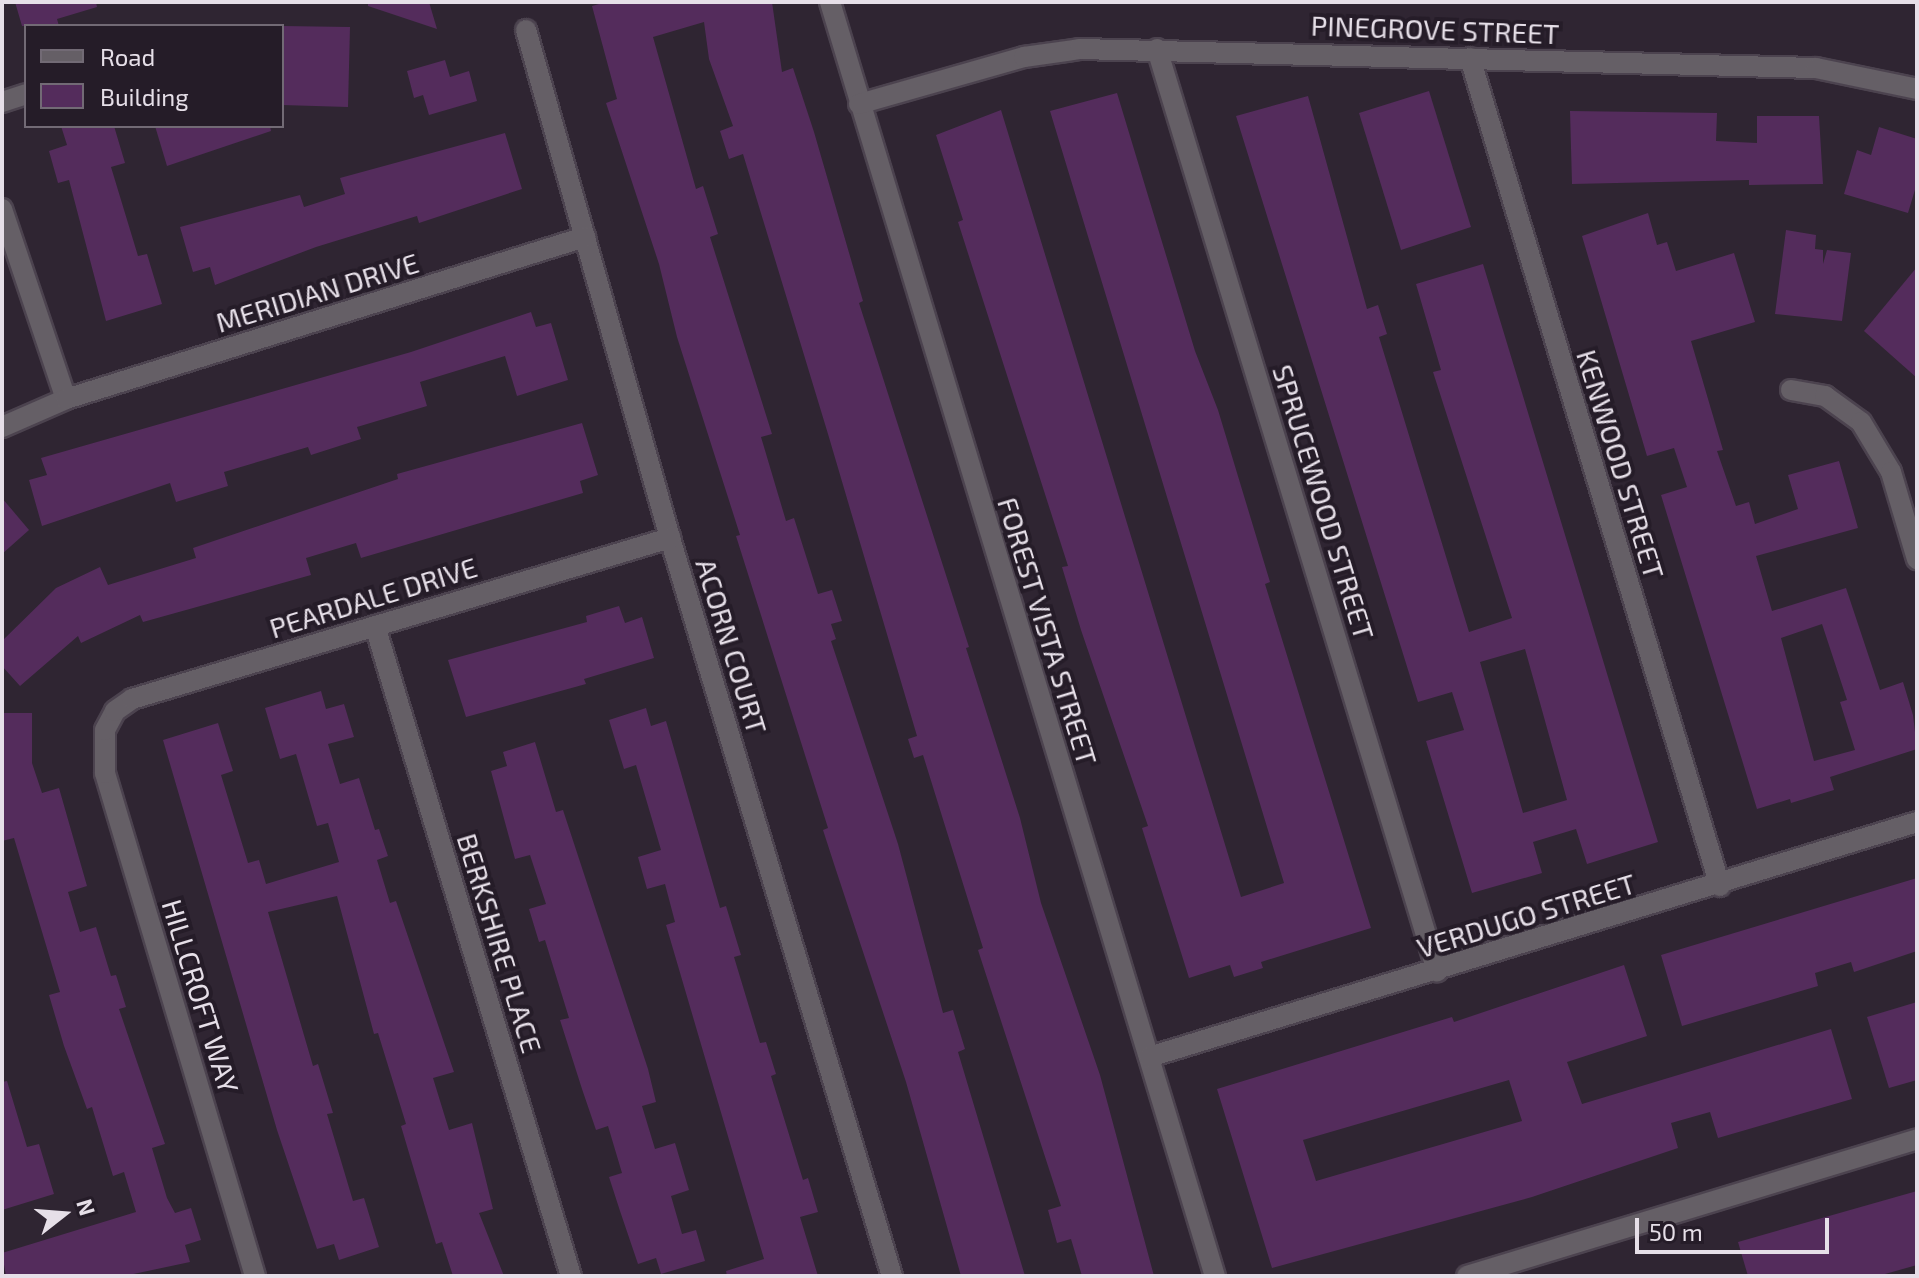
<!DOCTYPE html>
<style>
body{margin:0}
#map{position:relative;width:1919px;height:1278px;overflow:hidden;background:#2f2532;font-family:"Exo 2",sans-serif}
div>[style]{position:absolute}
.building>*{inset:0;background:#542c5c}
.roads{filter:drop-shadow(2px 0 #4c434f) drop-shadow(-2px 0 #4c434f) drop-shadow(0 2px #4c434f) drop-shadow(0 -2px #4c434f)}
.street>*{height:20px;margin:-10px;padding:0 10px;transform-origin:10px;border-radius:10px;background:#655f66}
span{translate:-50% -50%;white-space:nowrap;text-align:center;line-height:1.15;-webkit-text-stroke:8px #251c28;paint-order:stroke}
.street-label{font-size:28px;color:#e6dfe8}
.frame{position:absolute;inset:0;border:4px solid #e6dfe8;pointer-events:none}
.legend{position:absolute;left:24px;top:24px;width:260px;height:104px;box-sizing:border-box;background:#251c28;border:2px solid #726a75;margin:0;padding:10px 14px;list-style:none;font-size:24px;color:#e6dfe8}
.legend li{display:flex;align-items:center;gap:16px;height:40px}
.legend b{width:40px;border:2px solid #726a75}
.north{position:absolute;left:24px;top:1174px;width:80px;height:80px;-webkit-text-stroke:6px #251c28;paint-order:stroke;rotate:73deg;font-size:22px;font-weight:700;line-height:32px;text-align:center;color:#e6dfe8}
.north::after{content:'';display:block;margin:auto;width:28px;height:36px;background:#e6dfe8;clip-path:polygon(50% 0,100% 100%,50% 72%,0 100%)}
.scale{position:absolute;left:1635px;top:1218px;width:194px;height:36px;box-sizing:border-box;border:4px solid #e6dfe8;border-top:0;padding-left:10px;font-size:24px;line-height:28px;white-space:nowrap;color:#e6dfe8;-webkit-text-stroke:6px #251c28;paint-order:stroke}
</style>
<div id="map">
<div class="building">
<i style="clip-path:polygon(15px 2px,96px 2px,97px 7px,57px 19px,59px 26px,22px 26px)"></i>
<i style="clip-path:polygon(368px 2px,429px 2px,437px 29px,368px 6px)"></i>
<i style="clip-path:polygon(606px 2px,772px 2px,782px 72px,793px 68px,814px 132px,863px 301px,859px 303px,969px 647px,966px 648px,1020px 818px,1041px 903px,1100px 1075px,1154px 1276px,1082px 1276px,1071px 1239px,1057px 1243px,1048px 1210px,1061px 1206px,978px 950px,983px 948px,923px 755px,914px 758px,908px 739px,917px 736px,828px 434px,743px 154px,729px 159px,720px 131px,733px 126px,709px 59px,704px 22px,653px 37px,696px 189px,703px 186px,718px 234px,710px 237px,772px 434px,761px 437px,786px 521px,794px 518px,818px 594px,832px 590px,842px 621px,831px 624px,836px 639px,831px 641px,898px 844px,943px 1013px,953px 1010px,965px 1049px,958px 1052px,1025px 1276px,961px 1276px,906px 1082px,834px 864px,823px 830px,828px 828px,736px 536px,740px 535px,677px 337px,659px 264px,606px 103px,617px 99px,592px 6px)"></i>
<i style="clip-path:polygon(282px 26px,350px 27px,348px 107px,282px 105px)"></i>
<i style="clip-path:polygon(445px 60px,450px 77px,469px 71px,477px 101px,429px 115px,423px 95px,414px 98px,407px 71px)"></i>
<i style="clip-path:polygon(1429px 91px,1471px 227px,1401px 250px,1359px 113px)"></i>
<i style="clip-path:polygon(1117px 93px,1195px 351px,1218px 410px,1270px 582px,1265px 584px,1371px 928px,1261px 962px,1263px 968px,1234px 977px,1230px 965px,1189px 978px,1142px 828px,1148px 826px,1081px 630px,1062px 567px,1068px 566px,958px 222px,963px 220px,936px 135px,1001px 110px,1241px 897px,1284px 883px,1050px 111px)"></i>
<i style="clip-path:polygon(evenodd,1308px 96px,1367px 309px,1378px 305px,1387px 334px,1379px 337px,1469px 632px,1512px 618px,1433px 372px,1441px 370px,1416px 284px,1483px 264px,1658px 842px,1587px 864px,1576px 829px,1533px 842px,1542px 873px,1472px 893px,1426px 741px,1464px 730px,1452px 692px,1418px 702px,1236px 116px,1308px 96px,1525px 649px,1567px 800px,1523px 813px,1480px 662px,1525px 649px)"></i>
<i style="clip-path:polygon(1570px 111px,1717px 113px,1716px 141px,1757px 143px,1757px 116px,1819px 116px,1823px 184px,1749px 185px,1749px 180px,1572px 184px)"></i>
<i style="clip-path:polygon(61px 126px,114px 126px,125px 163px,111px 167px,138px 256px,147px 254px,162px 304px,106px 321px,69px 180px,58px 183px,49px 151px,67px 145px)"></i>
<i style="clip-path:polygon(155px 126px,270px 126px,271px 131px,167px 166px)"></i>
<i style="clip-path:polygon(1879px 127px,1917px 139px,1917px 183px,1908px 213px,1844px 194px,1857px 150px,1871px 155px)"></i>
<i style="clip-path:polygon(505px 133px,522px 189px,419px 223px,417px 216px,316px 247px,215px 285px,210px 267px,193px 272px,180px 227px,300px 195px,304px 207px,345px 194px,340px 178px)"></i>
<i style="clip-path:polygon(evenodd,1648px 213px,1657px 245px,1667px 242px,1676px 271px,1734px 253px,1755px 322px,1691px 341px,1723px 450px,1717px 451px,1736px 506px,1749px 502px,1755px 524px,1798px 509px,1788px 475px,1839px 461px,1858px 528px,1756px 556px,1772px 611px,1846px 588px,1880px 690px,1903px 682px,1913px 715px,1917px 749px,1830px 777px,1834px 790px,1791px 803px,1790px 799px,1757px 809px,1661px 495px,1687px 487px,1674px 448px,1647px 456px,1582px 236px,1648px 213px,1822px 624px,1847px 700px,1840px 702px,1855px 750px,1814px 761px,1781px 638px,1822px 624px)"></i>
<i style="clip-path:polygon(1786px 230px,1816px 235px,1815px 249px,1823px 250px,1823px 264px,1827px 250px,1851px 253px,1842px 321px,1775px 314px)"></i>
<i style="clip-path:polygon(1917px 267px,1917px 378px,1864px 331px)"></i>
<i style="clip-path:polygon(531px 312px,536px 327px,551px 323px,568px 380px,517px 396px,505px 356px,420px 382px,427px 406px,357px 427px,361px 439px,311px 455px,308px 447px,224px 472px,228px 486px,176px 502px,170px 483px,42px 526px,29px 480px,47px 475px,41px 458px,411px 352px)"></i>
<i style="clip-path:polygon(582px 423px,598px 475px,580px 481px,583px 493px,361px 558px,356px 543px,306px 558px,311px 575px,143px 622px,140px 615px,81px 643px,78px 636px,20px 686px,2px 666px,2px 641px,56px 588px,100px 567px,108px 585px,196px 558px,193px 548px,398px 479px,397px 474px)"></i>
<i style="clip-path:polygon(2px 498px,29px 530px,2px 554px)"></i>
<i style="clip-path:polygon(619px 606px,625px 623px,642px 617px,654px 658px,584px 679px,586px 684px,466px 717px,448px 660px,587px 622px,586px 616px)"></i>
<i style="clip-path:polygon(321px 691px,326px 709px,344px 704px,354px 737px,328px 744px,340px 784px,359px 778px,375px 830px,379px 829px,388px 856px,377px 860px,390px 903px,396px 901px,454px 1072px,433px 1078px,449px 1130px,472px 1123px,493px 1209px,479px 1213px,504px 1276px,453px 1276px,442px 1242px,436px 1244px,401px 1126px,406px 1124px,378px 1033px,374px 1034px,337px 896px,268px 912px,313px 1066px,318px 1064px,333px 1113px,327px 1114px,353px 1201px,364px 1198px,379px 1247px,339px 1260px,334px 1244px,317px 1249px,277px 1130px,163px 740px,218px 723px,233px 771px,221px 775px,248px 863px,259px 860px,266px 884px,339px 862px,328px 823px,317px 826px,296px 754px,280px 759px,265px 708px)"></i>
<i style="clip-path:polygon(646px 708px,651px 726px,666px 721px,720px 908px,726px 906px,741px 955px,734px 957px,760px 1043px,766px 1042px,776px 1074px,771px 1076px,803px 1180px,808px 1178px,818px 1212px,800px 1217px,818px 1276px,727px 1276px,726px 1271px,764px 1259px,666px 925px,675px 922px,665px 884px,647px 889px,638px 857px,661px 850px,636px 765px,624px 769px,609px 720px)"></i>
<i style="clip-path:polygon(2px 713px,32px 713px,32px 763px,42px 793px,59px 788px,87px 886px,68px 892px,80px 932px,96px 927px,111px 976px,116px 975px,126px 1007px,119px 1009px,165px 1144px,152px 1148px,167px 1198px,175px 1213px,191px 1208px,201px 1240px,185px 1245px,190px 1262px,124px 1276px,6px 1276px,2px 1253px,136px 1212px,124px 1172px,113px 1176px,92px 1107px,87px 1109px,64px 1046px,49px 995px,60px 992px,14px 838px,2px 841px)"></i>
<i style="clip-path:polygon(535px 742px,556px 812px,563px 810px,648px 1069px,656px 1102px,642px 1106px,655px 1149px,675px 1143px,689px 1190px,671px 1196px,682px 1234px,696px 1230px,705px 1261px,661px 1274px,656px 1258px,638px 1264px,620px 1211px,609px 1177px,622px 1173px,608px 1126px,596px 1130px,582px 1089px,560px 1020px,569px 1018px,545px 940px,539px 942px,529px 909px,546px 904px,530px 855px,515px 859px,491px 771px,507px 766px,503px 752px)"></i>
<i style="clip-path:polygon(1917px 878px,1917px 951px,1854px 972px,1851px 962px,1815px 973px,1818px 986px,1682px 1026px,1661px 955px)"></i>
<i style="clip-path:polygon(evenodd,1624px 965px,1647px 1036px,1567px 1062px,1582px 1104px,1831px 1029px,1852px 1099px,1718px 1138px,1710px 1112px,1671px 1123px,1678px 1148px,1532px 1197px,1272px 1268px,1217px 1089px,1452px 1017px,1454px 1022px,1624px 965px,1509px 1080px,1522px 1121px,1316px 1181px,1303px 1140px,1509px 1080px)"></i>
<i style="clip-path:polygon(1917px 1002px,1917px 1080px,1889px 1088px,1867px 1017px)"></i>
<i style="clip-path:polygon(7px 1081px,27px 1147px,39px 1144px,54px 1194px,2px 1210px,2px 1082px)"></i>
<i style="clip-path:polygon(1917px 1191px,1917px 1265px,1878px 1276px,1748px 1276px,1738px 1242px)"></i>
</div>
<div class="roads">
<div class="street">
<i style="left:830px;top:2px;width:1331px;rotate:73.19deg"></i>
<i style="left:526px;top:30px;width:528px;rotate:74.17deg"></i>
<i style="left:670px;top:538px;width:771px;rotate:73.26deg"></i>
<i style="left:1157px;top:49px;width:964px;rotate:73.11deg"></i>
<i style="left:1470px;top:58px;width:865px;rotate:73.2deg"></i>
<i style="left:2px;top:102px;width:25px;rotate:-18deg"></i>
<i style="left:859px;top:104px;width:172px;rotate:-15.9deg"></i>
<i style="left:1024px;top:57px;width:57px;rotate:-8.1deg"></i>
<i style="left:1080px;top:49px;width:736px;rotate:1.48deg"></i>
<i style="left:1816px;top:68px;width:103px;rotate:11.7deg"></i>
<i style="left:2px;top:209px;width:200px;rotate:71.4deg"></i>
<i style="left:1791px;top:390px;width:35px;rotate:10deg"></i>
<i style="left:1825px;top:396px;width:44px;rotate:35.8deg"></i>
<i style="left:1861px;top:422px;width:58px;rotate:59deg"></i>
<i style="left:1891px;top:472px;width:91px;rotate:73.4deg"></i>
<i style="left:2px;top:427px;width:70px;rotate:-23.6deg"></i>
<i style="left:66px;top:399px;width:544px;rotate:-17.34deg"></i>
<i style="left:375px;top:626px;width:679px;rotate:73.22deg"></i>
<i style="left:1149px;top:1057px;width:803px;rotate:-17.01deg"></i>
<i style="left:255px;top:1276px;width:525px;rotate:-106.61deg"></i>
<i style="left:105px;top:773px;width:43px;rotate:-90deg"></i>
<i style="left:105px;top:730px;width:21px;rotate:-62deg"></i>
<i style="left:115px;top:711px;width:21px;rotate:-35deg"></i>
<i style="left:132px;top:699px;width:562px;rotate:-16.66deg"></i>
<i style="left:1467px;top:1276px;width:470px;rotate:-16.9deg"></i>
</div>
</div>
<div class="street-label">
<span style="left:1435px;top:29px;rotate:2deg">PINEGROVE STREET</span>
<span style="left:317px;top:292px;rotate:-17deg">MERIDIAN DRIVE</span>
<span style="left:1621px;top:464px;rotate:73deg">KENWOOD STREET</span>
<span style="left:1324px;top:502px;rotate:73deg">SPRUCEWOOD STREET</span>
<span style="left:373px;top:597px;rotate:-17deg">PEARDALE DRIVE</span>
<span style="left:1048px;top:631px;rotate:73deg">FOREST VISTA STREET</span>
<span style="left:732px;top:646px;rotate:73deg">ACORN COURT</span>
<span style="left:1526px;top:915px;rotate:-17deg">VERDUGO STREET</span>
<span style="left:500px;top:943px;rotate:73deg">BERKSHIRE PLACE</span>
<span style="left:201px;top:996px;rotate:73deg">HILLCROFT WAY</span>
</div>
<div class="frame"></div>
<ul class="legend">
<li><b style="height:10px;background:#655f66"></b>Road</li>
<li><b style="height:22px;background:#542c5c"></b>Building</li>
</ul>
<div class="north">N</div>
<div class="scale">50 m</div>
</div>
